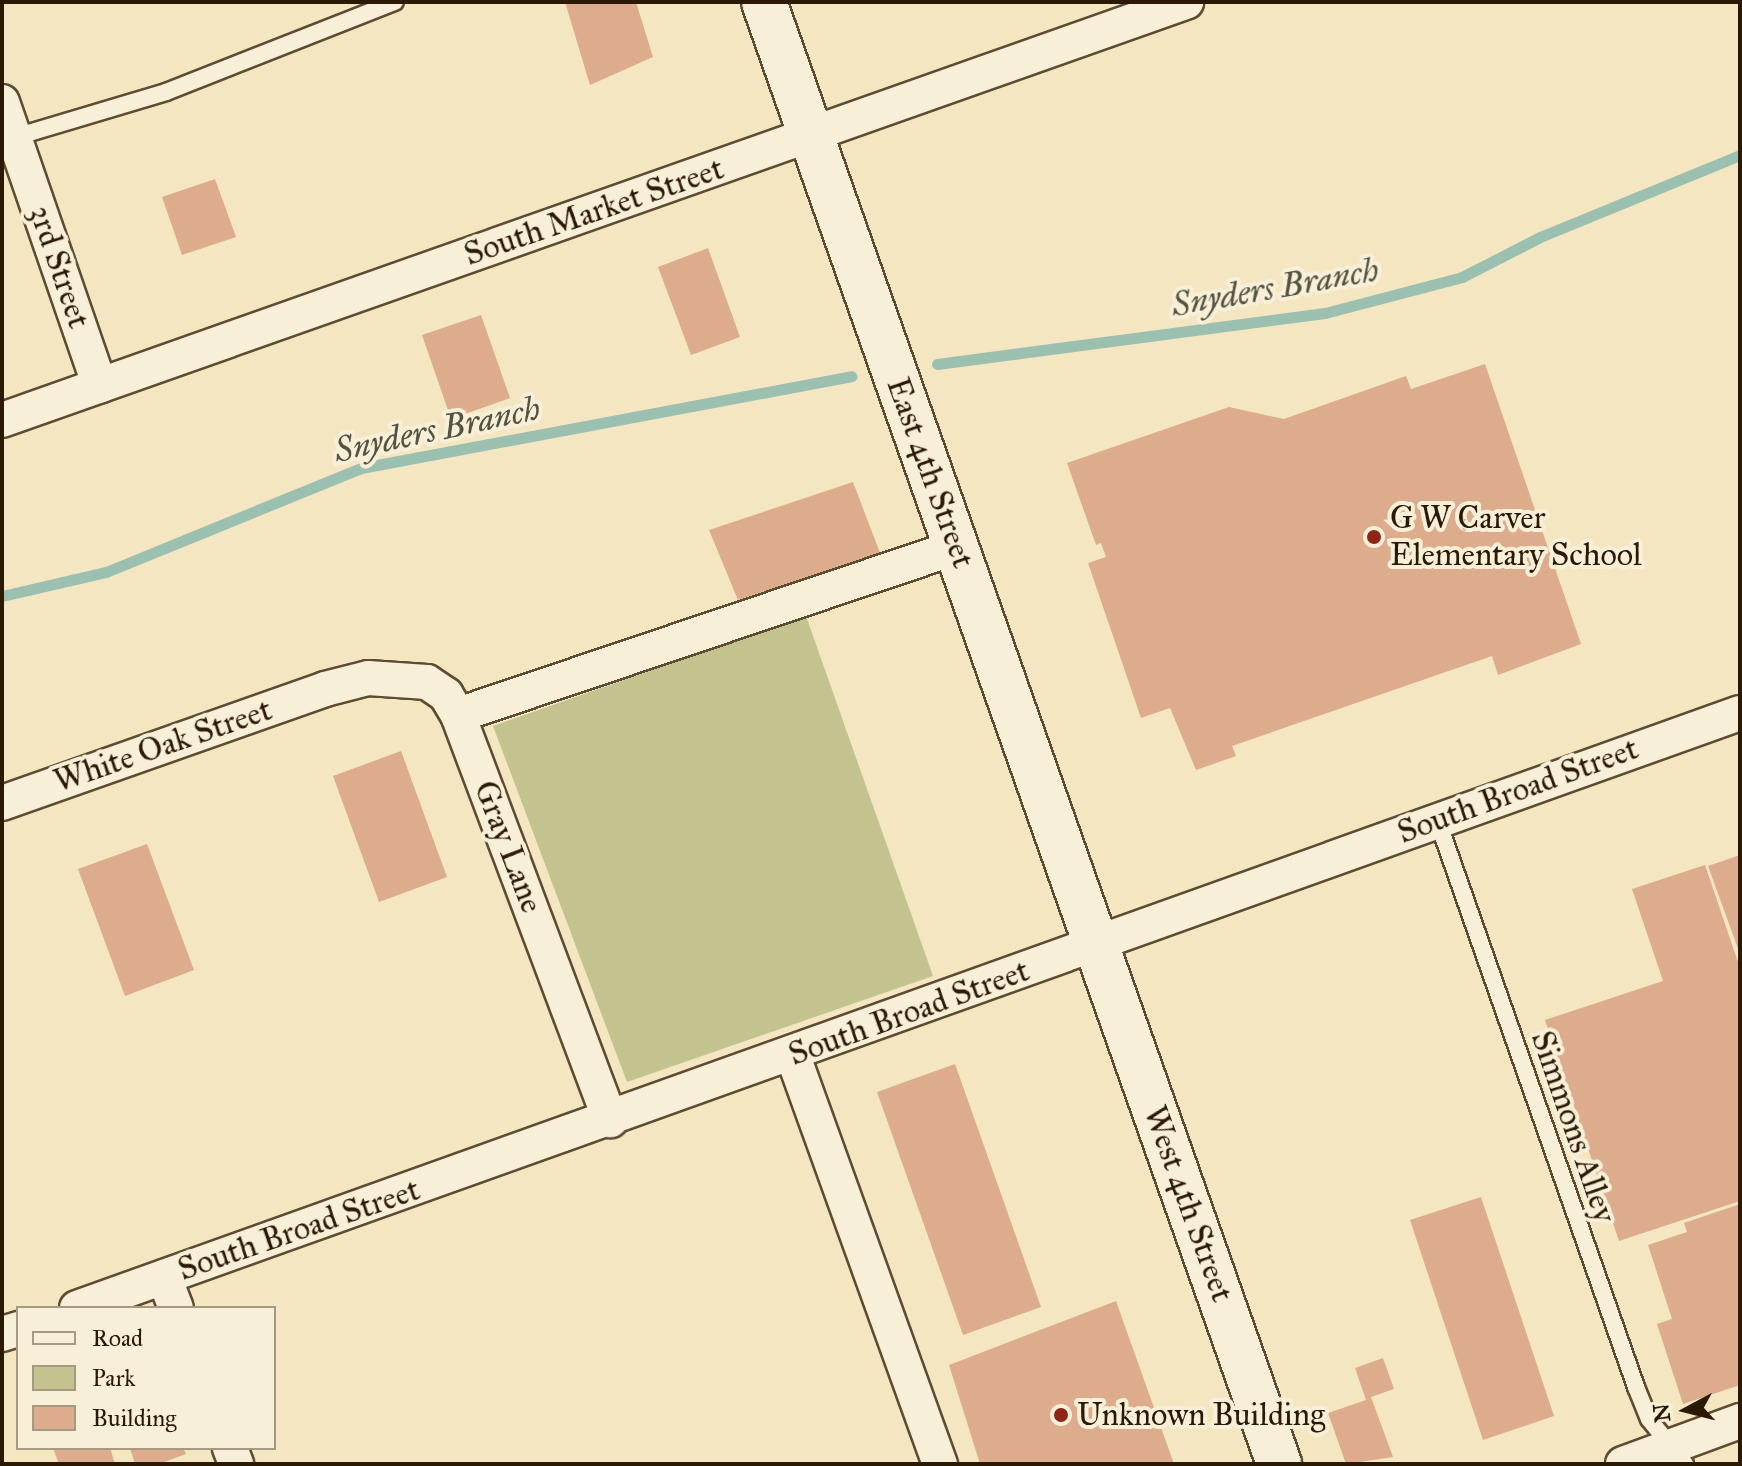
<!DOCTYPE html>
<style>
body{margin:0}
#map{position:relative;width:1742px;height:1466px;overflow:hidden;background:#f3e6c1;font-family:"IM FELL Great Primer",serif}
div>[style]{position:absolute}
.green>*{inset:0;background:#c2c38e}
.stream>*{height:11px;margin:-5.5px;padding:0 5.5px;transform-origin:5.5px;border-radius:5.5px;background:#9bc0b0}
.building>*{inset:0;background:#ddac8c}
.roads{filter:drop-shadow(2px 0 #5e4c32) drop-shadow(-2px 0 #5e4c32) drop-shadow(0 2px #5e4c32) drop-shadow(0 -2px #5e4c32)}
.service>*{height:16px;margin:-8px;padding:0 8px;transform-origin:8px;border-radius:8px;background:#f7efd7}
.minor>*{height:34px;margin:-17px;padding:0 17px;transform-origin:17px;border-radius:17px;background:#f7efd7}
.secondary>*{height:44px;margin:-22px;padding:0 22px;transform-origin:22px;border-radius:22px;background:#f7efd7}
.dots>*{width:22px;height:22px;translate:-50% -50%;box-sizing:border-box;border:4px solid #f7efd7;border-radius:50%}
span{translate:-50% -50%;white-space:nowrap;text-align:center;line-height:1.15;-webkit-text-stroke:8px #f7efd7;paint-order:stroke}
.street-label{font-size:32px;color:#2c1903}
.poi-label{font-size:32px;color:#2c1903}
.left{translate:0 -50%;text-align:left}
.water-label{font-size:34px;color:#535340;font-style:italic}
.frame{position:absolute;inset:0;border:4px solid #2c1903;pointer-events:none}
.legend{position:absolute;left:16px;top:1306px;width:260px;height:144px;box-sizing:border-box;background:#f7efd7;border:2px solid #a69982;margin:0;padding:10px 14px;list-style:none;font-size:24px;color:#2c1903}
.legend li{display:flex;align-items:center;gap:16px;height:40px}
.legend b{width:40px;border:2px solid #a69982}
.north{position:absolute;left:1646px;top:1370px;width:80px;height:80px;-webkit-text-stroke:6px #f7efd7;paint-order:stroke;rotate:263deg;font-size:22px;font-weight:700;line-height:32px;text-align:center;color:#2c1903}
.north::after{content:'';display:block;margin:auto;width:28px;height:36px;background:#2c1903;clip-path:polygon(50% 0,100% 100%,50% 72%,0 100%)}
</style>
<div id="map">
<div class="green">
<i style="clip-path:polygon(806px 616px,933px 976px,627px 1082px,493px 726px)"></i>
</div>
<div class="stream">
<i style="left:937px;top:364px;width:391px;rotate:-7.5deg"></i>
<i style="left:1325px;top:313px;width:142px;rotate:-14.7deg"></i>
<i style="left:1462px;top:277px;width:88px;rotate:-27.1deg"></i>
<i style="left:1540px;top:237px;width:216px;rotate:-22.3deg"></i>
<i style="left:2px;top:596px;width:107px;rotate:-13deg"></i>
<i style="left:106px;top:572px;width:275px;rotate:-22.2deg"></i>
<i style="left:361px;top:468px;width:499px;rotate:-10.6deg"></i>
</div>
<div class="building">
<i style="clip-path:polygon(565px 2px,636px 2px,653px 57px,590px 85px)"></i>
<i style="clip-path:polygon(215px 179px,236px 237px,182px 255px,162px 197px)"></i>
<i style="clip-path:polygon(708px 248px,740px 337px,691px 355px,658px 267px)"></i>
<i style="clip-path:polygon(481px 315px,510px 398px,451px 419px,422px 335px)"></i>
<i style="clip-path:polygon(1485px 364px,1581px 644px,1498px 675px,1492px 656px,1232px 746px,1236px 756px,1196px 770px,1170px 708px,1141px 718px,1088px 563px,1106px 557px,1101px 543px,1096px 545px,1067px 463px,1229px 407px,1284px 419px,1406px 376px,1411px 389px)"></i>
<i style="clip-path:polygon(853px 482px,880px 553px,738px 600px,709px 530px)"></i>
<i style="clip-path:polygon(401px 751px,447px 877px,379px 902px,333px 776px)"></i>
<i style="clip-path:polygon(147px 844px,194px 970px,125px 996px,78px 869px)"></i>
<i style="clip-path:polygon(1740px 855px,1740px 954px,1708px 866px)"></i>
<i style="clip-path:polygon(1705px 865px,1740px 968px,1740px 1201px,1619px 1241px,1545px 1020px,1663px 981px,1632px 889px)"></i>
<i style="clip-path:polygon(955px 1064px,1041px 1307px,963px 1335px,877px 1092px)"></i>
<i style="clip-path:polygon(1481px 1197px,1554px 1416px,1483px 1440px,1410px 1220px)"></i>
<i style="clip-path:polygon(1740px 1204px,1740px 1385px,1683px 1404px,1657px 1324px,1672px 1319px,1648px 1245px,1687px 1232px,1684px 1223px)"></i>
<i style="clip-path:polygon(1116px 1301px,1174px 1464px,980px 1464px,949px 1365px)"></i>
<i style="clip-path:polygon(1383px 1358px,1394px 1389px,1371px 1397px,1393px 1457px,1346px 1464px,1328px 1413px,1366px 1400px,1355px 1368px)"></i>
<i style="clip-path:polygon(53px 1448px,110px 1448px,115px 1464px,59px 1464px)"></i>
<i style="clip-path:polygon(130px 1448px,183px 1448px,186px 1454px,159px 1464px,135px 1464px)"></i>
</div>
<div class="roads">
<div class="service">
<i style="left:12px;top:138px;width:161px;rotate:-16.6deg"></i>
<i style="left:166px;top:92px;width:246px;rotate:-21.5deg"></i>
<i style="left:1437px;top:819px;width:602px;rotate:70.69deg"></i>
<i style="left:1636px;top:1387px;width:35px;rotate:68deg"></i>
<i style="left:1649px;top:1419px;width:58px;rotate:51.3deg"></i>
</div>
<div class="minor">
<i style="left:2px;top:102px;width:300px;rotate:71deg"></i>
<i style="left:2px;top:420px;width:1256px;rotate:-19.45deg"></i>
<i style="left:458px;top:715px;width:527px;rotate:-18.61deg"></i>
<i style="left:2px;top:803px;width:343px;rotate:-19.4deg"></i>
<i style="left:325px;top:689px;width:44px;rotate:-14.3deg"></i>
<i style="left:368px;top:678px;width:59px;rotate:3.9deg"></i>
<i style="left:427px;top:682px;width:23px;rotate:34deg"></i>
<i style="left:446px;top:695px;width:23px;rotate:59deg"></i>
<i style="left:458px;top:715px;width:433px;rotate:69.4deg"></i>
<i style="left:793px;top:1056px;width:434px;rotate:70.2deg"></i>
<i style="left:164px;top:1277px;width:33px;rotate:69deg"></i>
<i style="left:77px;top:1308px;width:1766px;rotate:-19.69deg"></i>
<i style="left:2px;top:1334px;width:17px;rotate:-17deg"></i>
<i style="left:230px;top:1448px;width:17px;rotate:69deg"></i>
<i style="left:1623px;top:1464px;width:125px;rotate:-20.2deg"></i>
</div>
<div class="secondary">
<i style="left:764px;top:2px;width:1550px;rotate:70.59deg"></i>
</div>
</div>
<div class="dots">
<i style="left:1374px;top:537px;background:#8f2418"></i>
<i style="left:1061px;top:1415px;background:#8f2418"></i>
</div>
<div class="street-label">
<span style="left:594px;top:212px;rotate:-19deg">South Market Street</span>
<span style="left:59px;top:267px;rotate:71deg">3rd Street</span>
<span style="left:930px;top:473px;rotate:70deg">East 4th Street</span>
<span style="left:163px;top:746px;rotate:-19deg">White Oak Street</span>
<span style="left:1518px;top:791px;rotate:-20deg">South Broad Street</span>
<span style="left:508px;top:847px;rotate:69deg">Gray Lane</span>
<span style="left:909px;top:1013px;rotate:-20deg">South Broad Street</span>
<span style="left:1573px;top:1127px;rotate:71deg">Simmons Alley</span>
<span style="left:1188px;top:1204px;rotate:70deg">West 4th Street</span>
<span style="left:299px;top:1230px;rotate:-19deg">South Broad Street</span>
</div>
<div class="poi-label">
<span class="left" style="left:1390px;top:537px">G W Carver<br>Elementary School</span>
<span class="left" style="left:1077px;top:1415px">Unknown Building</span>
</div>
<div class="water-label">
<span style="left:1275px;top:287px;rotate:-10deg">Snyders Branch</span>
<span style="left:437px;top:429px;rotate:-12deg">Snyders Branch</span>
</div>
<div class="frame"></div>
<ul class="legend">
<li><b style="height:10px;background:#f7efd7"></b>Road</li>
<li><b style="height:22px;background:#c2c38e"></b>Park</li>
<li><b style="height:22px;background:#ddac8c"></b>Building</li>
</ul>
<div class="north">N</div>
</div>
